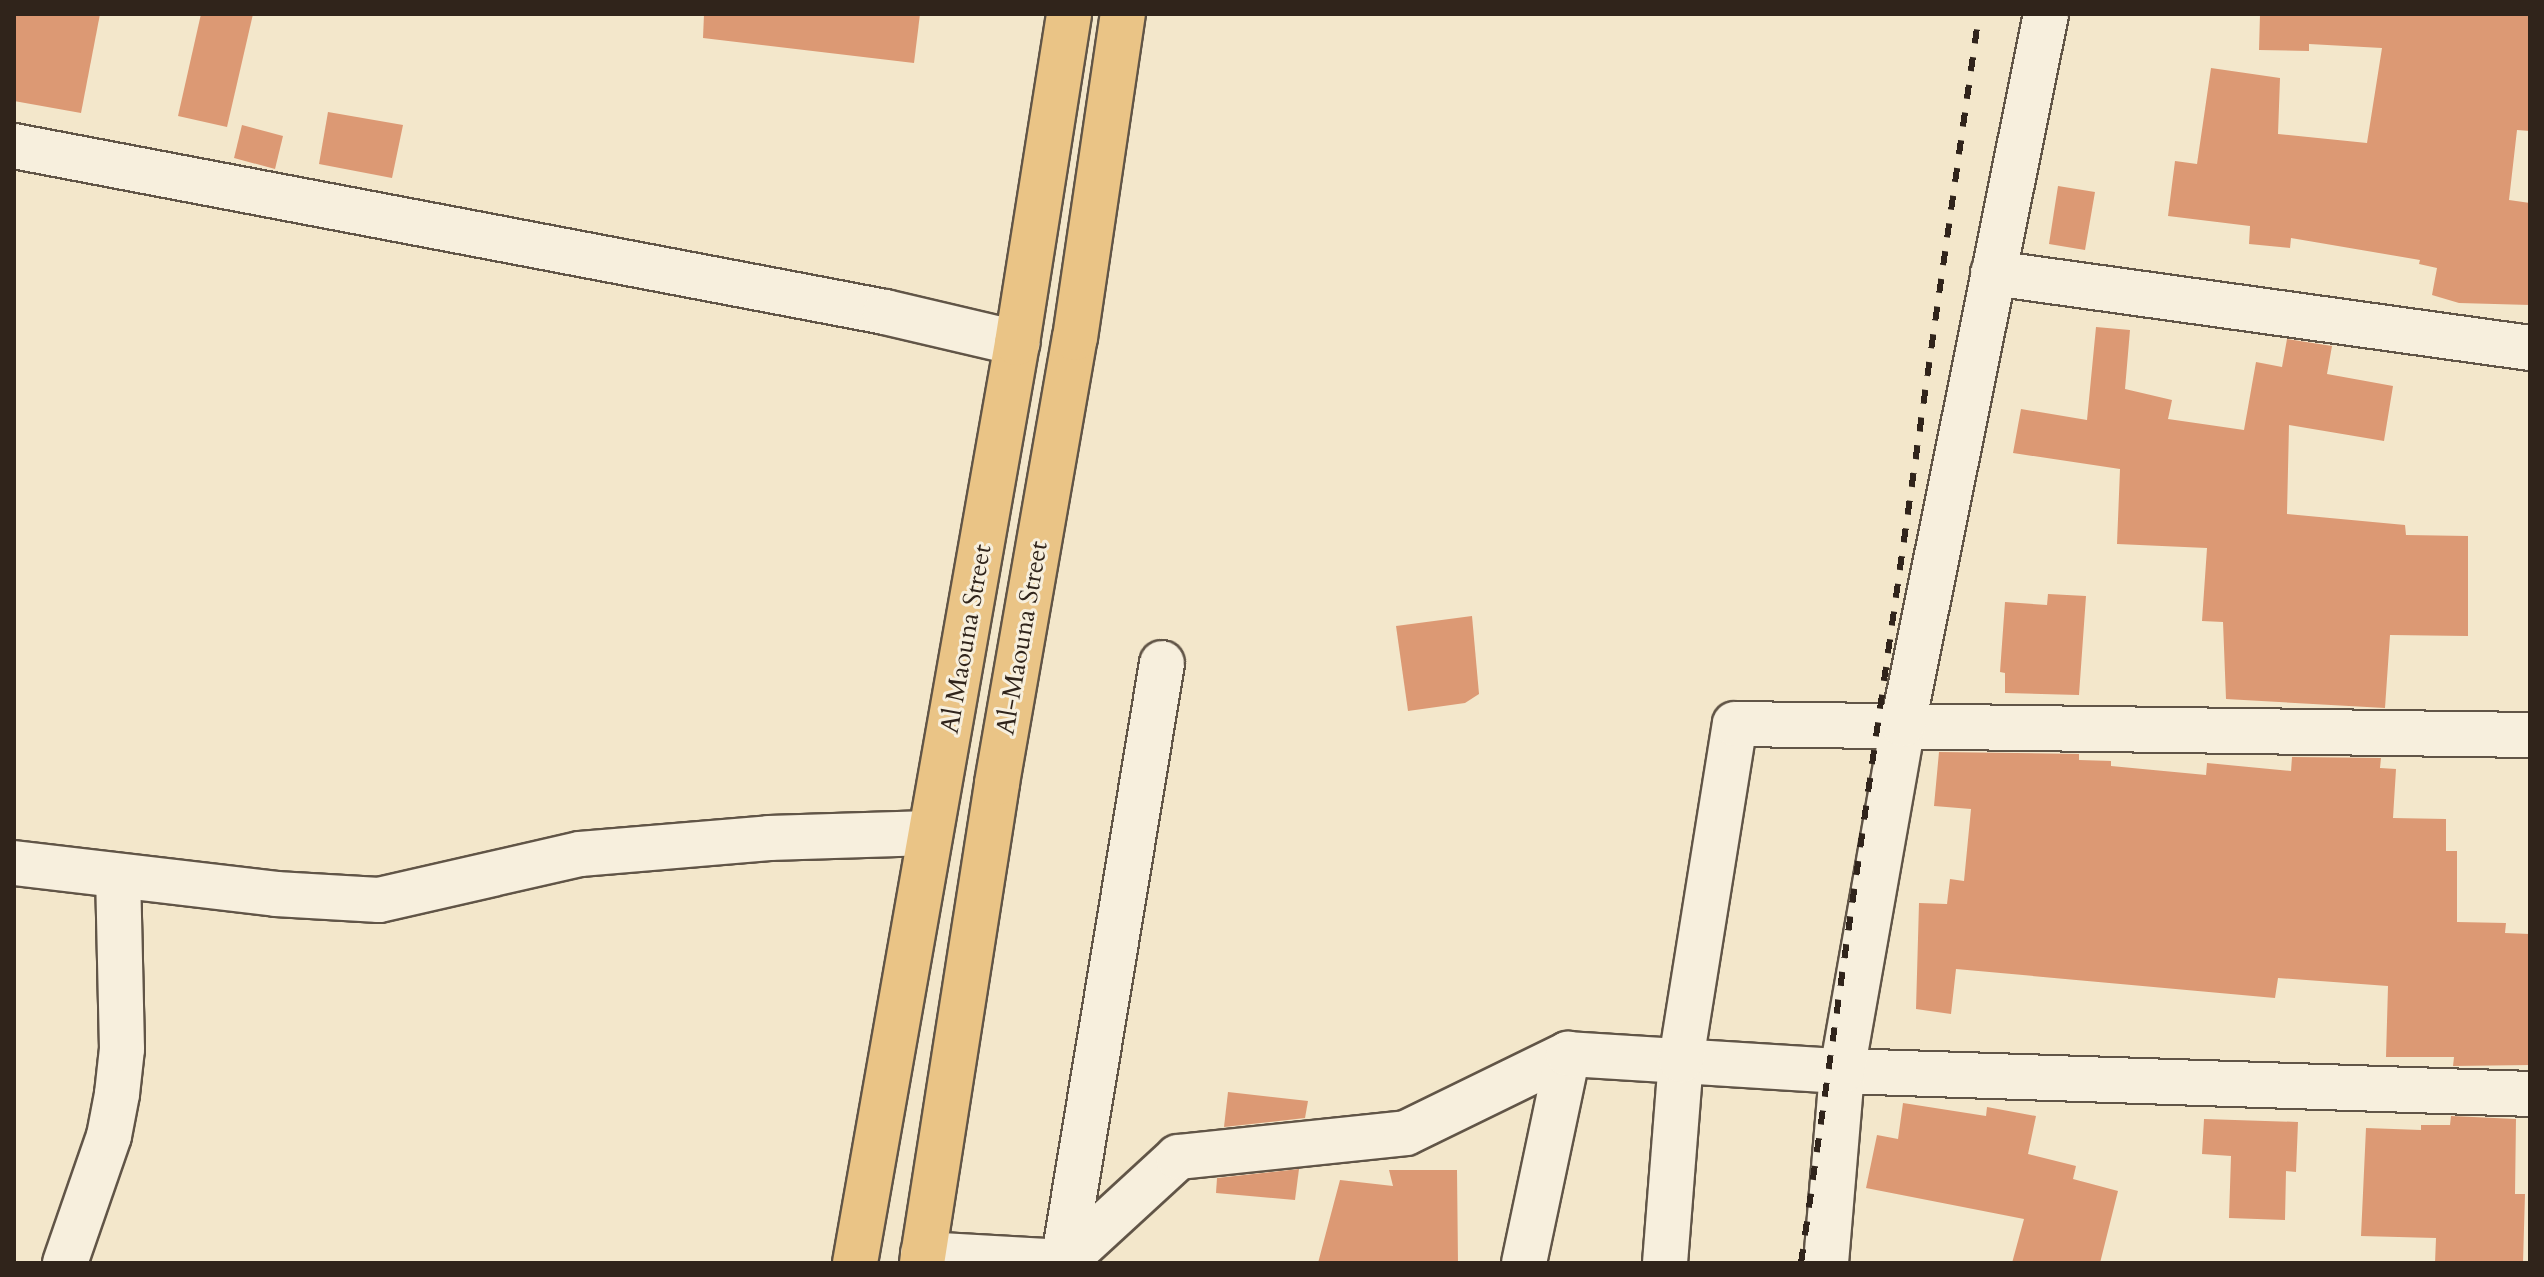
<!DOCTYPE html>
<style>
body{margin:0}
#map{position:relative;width:2544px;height:1277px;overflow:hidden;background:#f3e7cb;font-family:Cardo,serif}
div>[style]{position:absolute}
.building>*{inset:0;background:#dc9974}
.roads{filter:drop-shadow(2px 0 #615547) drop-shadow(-2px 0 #615547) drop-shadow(0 2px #615547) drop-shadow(0 -2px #615547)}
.minor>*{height:44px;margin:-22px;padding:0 22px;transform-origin:22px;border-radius:22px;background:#f7efdd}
.highway>*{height:44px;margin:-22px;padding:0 22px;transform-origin:22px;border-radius:22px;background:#eac486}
.rail>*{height:6px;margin-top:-3px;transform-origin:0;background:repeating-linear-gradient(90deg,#30241b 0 14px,transparent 0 28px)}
span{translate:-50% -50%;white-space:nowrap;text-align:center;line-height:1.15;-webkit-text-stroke:6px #f7efdd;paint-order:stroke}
.street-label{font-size:26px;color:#30241b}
.frame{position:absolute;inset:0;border:16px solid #30241b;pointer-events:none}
</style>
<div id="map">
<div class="building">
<i style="clip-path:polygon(14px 14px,100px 14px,81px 113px,14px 101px)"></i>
<i style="clip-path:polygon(201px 14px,253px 14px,227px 127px,178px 116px)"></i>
<i style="clip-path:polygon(704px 14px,920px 14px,914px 63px,703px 38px)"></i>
<i style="clip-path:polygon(2260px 14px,2530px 14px,2530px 131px,2517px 130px,2509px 200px,2530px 203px,2530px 305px,2459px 303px,2432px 295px,2437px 268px,2419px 264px,2420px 260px,2291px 238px,2290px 248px,2249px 244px,2250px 226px,2168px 216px,2175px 161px,2197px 164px,2211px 68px,2280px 78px,2278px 134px,2367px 143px,2382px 48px,2309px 44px,2309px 51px,2259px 50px)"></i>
<i style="clip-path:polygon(328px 112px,403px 125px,392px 178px,319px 164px)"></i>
<i style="clip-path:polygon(242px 125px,283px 136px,275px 169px,234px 158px)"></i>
<i style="clip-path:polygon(2058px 186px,2095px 192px,2085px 250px,2049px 244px)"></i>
<i style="clip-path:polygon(2096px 327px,2130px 330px,2125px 389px,2172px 400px,2168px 419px,2244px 430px,2256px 362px,2282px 367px,2287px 339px,2332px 346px,2327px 374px,2393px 386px,2384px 441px,2289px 425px,2287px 514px,2405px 525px,2406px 535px,2468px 536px,2468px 636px,2390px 635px,2385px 708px,2226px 699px,2223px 622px,2202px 621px,2207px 548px,2117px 544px,2120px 469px,2013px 453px,2021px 409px,2087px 420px)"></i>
<i style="clip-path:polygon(2048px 594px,2086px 596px,2079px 695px,2005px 693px,2005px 673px,2000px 672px,2005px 602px,2047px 605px)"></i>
<i style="clip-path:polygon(1472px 616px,1479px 694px,1465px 703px,1408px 711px,1396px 626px)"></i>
<i style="clip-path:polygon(1939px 752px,2079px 754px,2079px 760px,2111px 761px,2111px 766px,2206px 775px,2207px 763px,2291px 771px,2292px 757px,2381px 758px,2380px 768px,2396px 769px,2393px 818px,2446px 819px,2446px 851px,2457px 851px,2457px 922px,2506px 923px,2505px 933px,2530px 934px,2530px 1065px,2453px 1066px,2454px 1057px,2386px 1057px,2388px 986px,2278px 978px,2275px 998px,1956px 969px,1951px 1014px,1916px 1009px,1919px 903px,1947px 904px,1950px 879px,1964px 881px,1971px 809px,1934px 806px)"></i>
<i style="clip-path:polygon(1228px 1092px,1308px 1101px,1305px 1118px,1224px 1127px)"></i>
<i style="clip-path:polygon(1903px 1103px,1986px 1116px,1987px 1107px,2036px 1116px,2028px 1154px,2076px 1166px,2073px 1179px,2118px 1191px,2100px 1263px,2012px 1263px,2024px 1219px,1866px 1188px,1877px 1135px,1898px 1139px)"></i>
<i style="clip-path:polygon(2451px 1116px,2516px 1119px,2515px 1194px,2525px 1194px,2523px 1263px,2435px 1263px,2436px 1238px,2361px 1236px,2366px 1128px,2421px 1130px,2421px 1125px,2450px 1125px)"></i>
<i style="clip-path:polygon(2204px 1119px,2298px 1122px,2296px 1172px,2286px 1171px,2285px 1220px,2229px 1218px,2231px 1156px,2202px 1154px)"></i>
<i style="clip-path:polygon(1299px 1169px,1295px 1200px,1216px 1193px,1217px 1178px)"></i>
<i style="clip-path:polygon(1389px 1170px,1457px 1170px,1458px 1263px,1318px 1263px,1340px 1180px,1393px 1186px)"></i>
</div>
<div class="roads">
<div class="minor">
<i style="left:14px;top:146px;width:887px;rotate:10.79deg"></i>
<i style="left:885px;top:312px;width:136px;rotate:13.2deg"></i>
<i style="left:1993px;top:273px;width:542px;rotate:7.95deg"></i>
<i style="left:14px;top:863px;width:264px;rotate:6.7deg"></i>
<i style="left:276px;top:894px;width:103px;rotate:3.3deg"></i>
<i style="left:379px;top:900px;width:206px;rotate:-12.9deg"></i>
<i style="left:580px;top:854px;width:190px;rotate:-4.8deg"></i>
<i style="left:769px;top:838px;width:161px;rotate:-1.8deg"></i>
<i style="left:923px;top:1254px;width:141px;rotate:3.2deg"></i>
<i style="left:1064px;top:1262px;width:155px;rotate:-42.6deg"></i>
<i style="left:1178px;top:1157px;width:229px;rotate:-6deg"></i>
<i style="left:1406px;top:1133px;width:180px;rotate:-26deg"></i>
<i style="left:65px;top:1263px;width:134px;rotate:-70.9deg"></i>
<i style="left:109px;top:1136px;width:43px;rotate:-79.2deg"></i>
<i style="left:117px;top:1094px;width:45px;rotate:-83.7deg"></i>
<i style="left:122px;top:1049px;width:173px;rotate:-91.3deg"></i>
<i style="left:1063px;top:1263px;width:608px;rotate:-80.63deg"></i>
<i style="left:1524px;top:1263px;width:214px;rotate:-78.1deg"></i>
<i style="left:1568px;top:1054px;width:275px;rotate:3.6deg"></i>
<i style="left:1842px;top:1071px;width:688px;rotate:1.91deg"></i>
<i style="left:1665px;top:1263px;width:204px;rotate:-85.5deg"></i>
<i style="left:1681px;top:1060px;width:340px;rotate:-80.9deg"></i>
<i style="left:1735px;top:724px;width:795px;rotate:0.79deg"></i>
<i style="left:1826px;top:1263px;width:193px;rotate:-85.2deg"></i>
<i style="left:1842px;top:1071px;width:352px;rotate:-80deg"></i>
<i style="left:1903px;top:724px;width:724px;rotate:-78.61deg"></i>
</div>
<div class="highway">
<i style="left:855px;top:1263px;width:934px;rotate:-80.01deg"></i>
<i style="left:1017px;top:343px;width:333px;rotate:-81deg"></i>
<i style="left:922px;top:1263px;width:486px;rotate:-81.1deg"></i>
<i style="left:997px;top:783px;width:452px;rotate:-80.1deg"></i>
<i style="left:1075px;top:338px;width:328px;rotate:-81.6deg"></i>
</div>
</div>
<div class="rail">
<i style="left:1801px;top:1263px;width:1262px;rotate:-81.89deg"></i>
</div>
<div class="street-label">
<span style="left:1022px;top:638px;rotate:-80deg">Al-Maouna Street</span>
<span style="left:966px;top:639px;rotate:-80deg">Al Maouna Street</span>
</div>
<div class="frame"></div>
</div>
